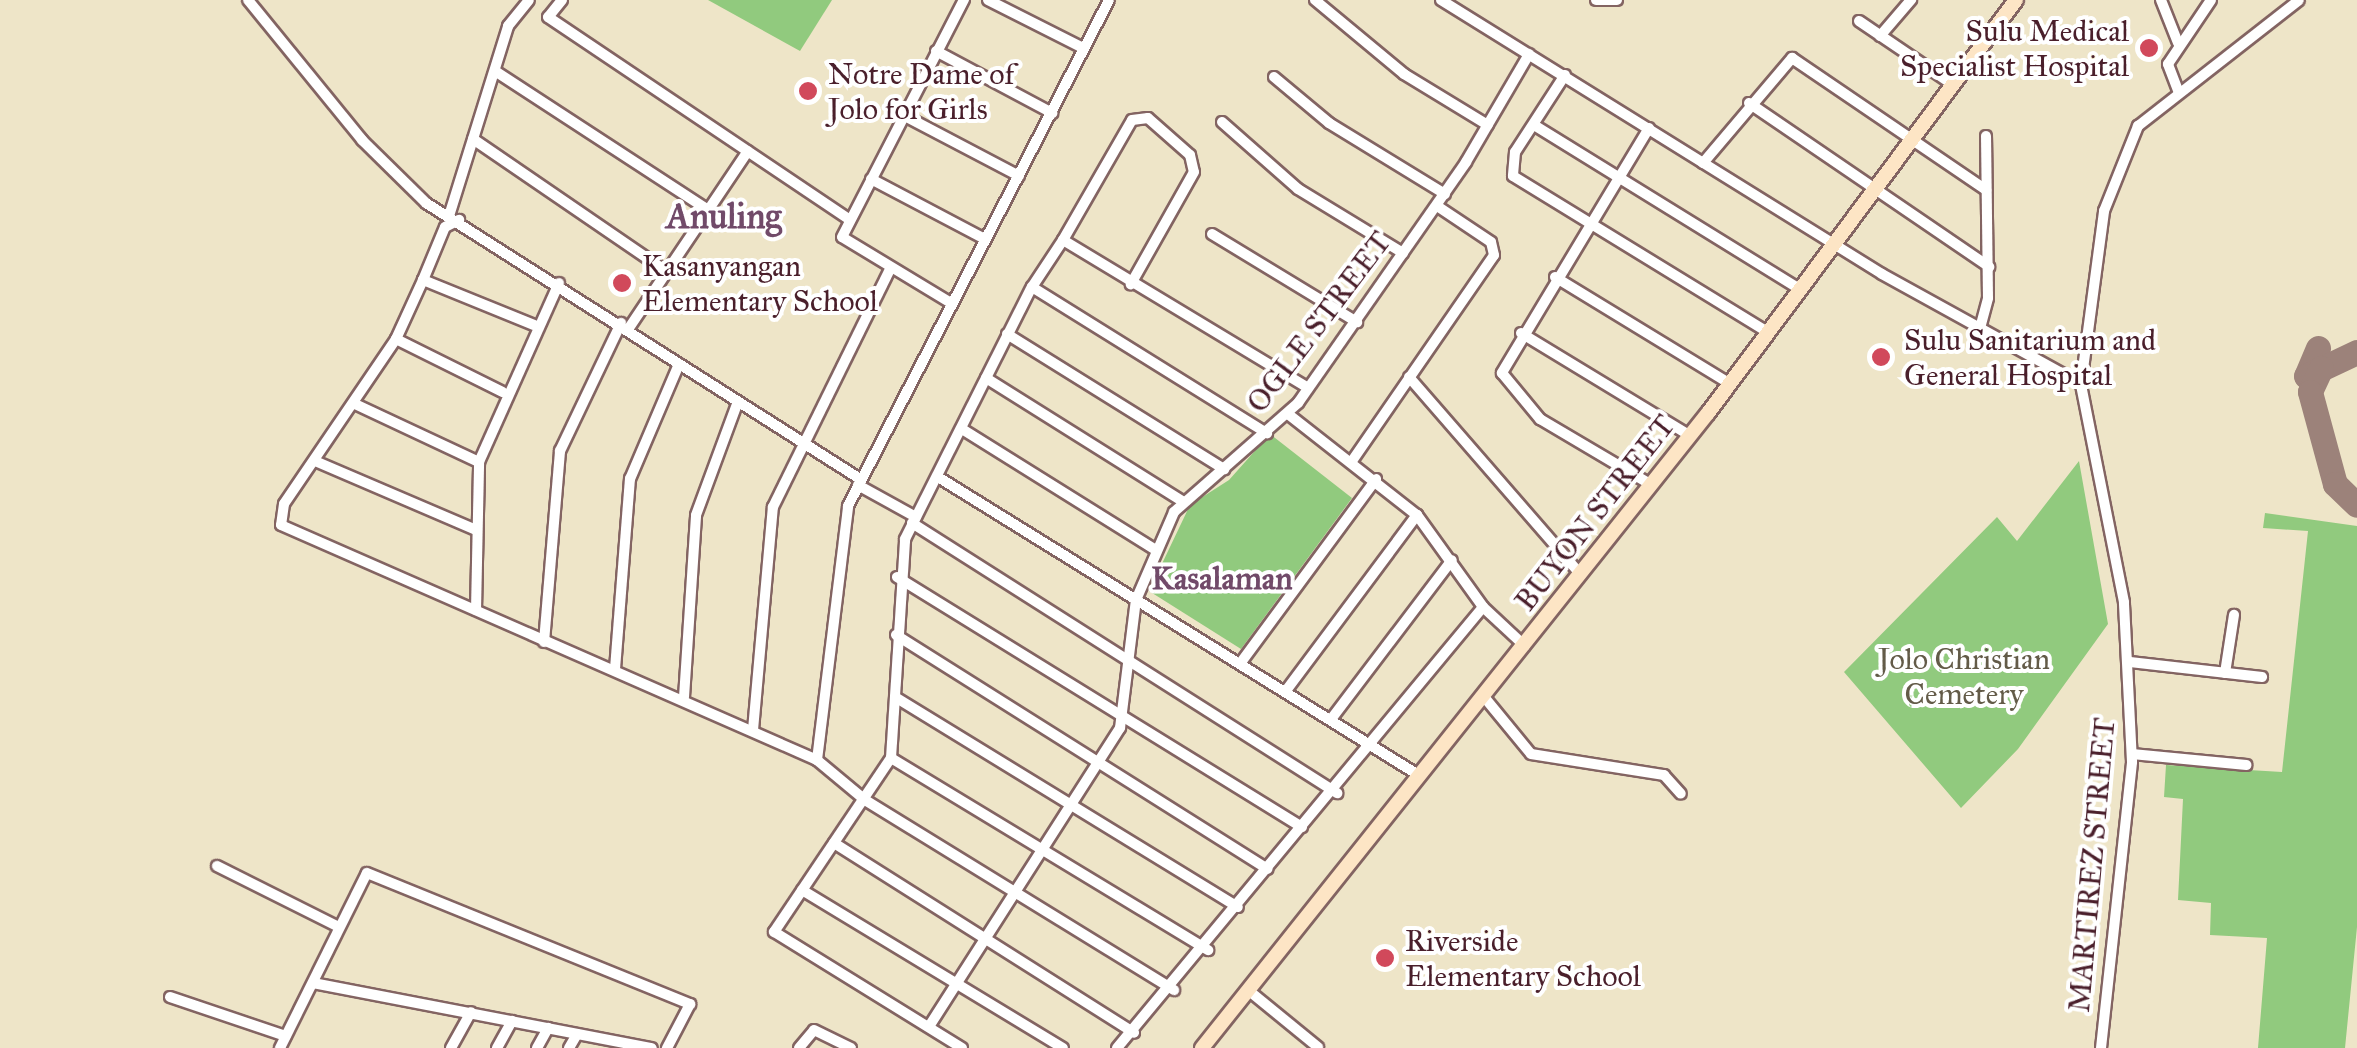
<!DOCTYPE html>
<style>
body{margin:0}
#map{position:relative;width:2357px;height:1048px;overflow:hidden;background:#eee5c8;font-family:"IM FELL Great Primer",serif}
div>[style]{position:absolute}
.green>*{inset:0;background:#91ca7e}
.taxiway>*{height:25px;margin:-12.5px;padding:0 12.5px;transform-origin:12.5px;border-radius:12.5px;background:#9c827a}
.roads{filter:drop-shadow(2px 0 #836462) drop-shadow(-2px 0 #836462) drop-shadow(0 2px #836462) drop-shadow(0 -2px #836462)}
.street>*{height:10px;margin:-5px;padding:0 5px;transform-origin:5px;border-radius:5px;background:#fff}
.secondary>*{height:14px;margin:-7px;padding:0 7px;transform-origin:7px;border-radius:7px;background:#fde5c5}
.dots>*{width:28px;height:28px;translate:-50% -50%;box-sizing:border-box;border:5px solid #fff;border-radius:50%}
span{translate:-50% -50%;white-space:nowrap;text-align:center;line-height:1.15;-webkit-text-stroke:8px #fff;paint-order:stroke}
.poi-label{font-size:30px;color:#4a1f2b}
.right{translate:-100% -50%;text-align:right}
.left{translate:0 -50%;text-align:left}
.street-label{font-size:30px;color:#4a1f2b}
.park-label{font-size:30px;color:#635b48}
.neighbourhood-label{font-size:32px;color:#714a69;font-weight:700}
.quarter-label{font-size:35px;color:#714a69;font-weight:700}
</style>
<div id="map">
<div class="green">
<i style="clip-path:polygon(708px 0,832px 0,800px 51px)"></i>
<i style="clip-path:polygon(1270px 434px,1352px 498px,1241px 649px,1149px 591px,1190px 505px,1229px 480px)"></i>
<i style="clip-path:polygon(2079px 461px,2108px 624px,2018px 749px,1961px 808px,1844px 672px,1997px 517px,2017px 541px)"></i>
<i style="clip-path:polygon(2265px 513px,2357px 526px,2357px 927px,2345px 1048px,2258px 1048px,2267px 938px,2210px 935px,2211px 903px,2178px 900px,2183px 799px,2164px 797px,2166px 765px,2282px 772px,2308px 531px,2263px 528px)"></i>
</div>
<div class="taxiway">
<i style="left:2318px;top:348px;width:30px;rotate:113deg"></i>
<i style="left:2306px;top:376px;width:56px;rotate:-25.2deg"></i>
<i style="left:2321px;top:368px;width:26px;rotate:115deg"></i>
<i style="left:2310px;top:392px;width:95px;rotate:74.8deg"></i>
<i style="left:2335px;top:484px;width:30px;rotate:44deg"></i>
</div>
<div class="roads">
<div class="street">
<i style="left:248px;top:0;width:181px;rotate:50.8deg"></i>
<i style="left:362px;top:140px;width:90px;rotate:44.5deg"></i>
<i style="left:426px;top:203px;width:514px;rotate:32.45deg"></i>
<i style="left:562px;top:0;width:22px;rotate:129deg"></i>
<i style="left:548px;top:17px;width:362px;rotate:33.9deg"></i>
<i style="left:988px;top:0;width:106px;rotate:26.8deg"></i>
<i style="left:1315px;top:0;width:116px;rotate:39.7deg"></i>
<i style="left:1404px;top:74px;width:98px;rotate:31.3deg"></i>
<i style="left:1441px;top:0;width:519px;rotate:31.85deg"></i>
<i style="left:1882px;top:274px;width:227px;rotate:28.9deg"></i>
<i style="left:1596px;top:0;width:21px"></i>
<i style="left:2161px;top:0;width:46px;rotate:68.4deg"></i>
<i style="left:1859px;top:21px;width:112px;rotate:34.1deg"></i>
<i style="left:1880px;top:36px;width:48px;rotate:-49.3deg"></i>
<i style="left:936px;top:51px;width:132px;rotate:28.1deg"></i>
<i style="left:495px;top:71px;width:254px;rotate:33.1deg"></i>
<i style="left:1565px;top:75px;width:92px;rotate:123deg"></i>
<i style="left:1515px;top:152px;width:24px;rotate:95deg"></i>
<i style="left:1513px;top:176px;width:299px;rotate:31.5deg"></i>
<i style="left:1274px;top:77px;width:72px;rotate:39.9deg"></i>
<i style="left:1329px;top:123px;width:136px;rotate:31.5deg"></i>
<i style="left:2179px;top:93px;width:31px;rotate:-111deg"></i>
<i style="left:2168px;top:64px;width:77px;rotate:-56.1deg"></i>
<i style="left:1749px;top:103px;width:291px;rotate:34.3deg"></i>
<i style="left:903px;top:115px;width:131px;rotate:27.7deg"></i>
<i style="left:1222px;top:122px;width:101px;rotate:41.4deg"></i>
<i style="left:1298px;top:189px;width:123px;rotate:31.4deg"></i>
<i style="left:1534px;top:125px;width:314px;rotate:31.7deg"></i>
<i style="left:1649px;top:128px;width:286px;rotate:121deg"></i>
<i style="left:1502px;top:373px;width:60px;rotate:50.4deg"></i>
<i style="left:1540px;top:419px;width:128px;rotate:30.6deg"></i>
<i style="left:473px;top:139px;width:234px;rotate:34.4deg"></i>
<i style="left:1703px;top:163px;width:138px;rotate:-49.7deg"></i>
<i style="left:1792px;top:58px;width:235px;rotate:34.2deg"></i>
<i style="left:871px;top:179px;width:129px;rotate:27.8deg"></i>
<i style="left:449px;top:216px;width:199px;rotate:-72.7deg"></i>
<i style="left:508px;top:26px;width:33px;rotate:-51deg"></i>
<i style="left:1212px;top:234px;width:170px;rotate:31.3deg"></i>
<i style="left:1063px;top:240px;width:138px;rotate:-60.1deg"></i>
<i style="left:1132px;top:120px;width:16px;rotate:-7deg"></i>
<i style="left:1148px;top:118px;width:56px;rotate:41.4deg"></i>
<i style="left:1190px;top:155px;width:17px;rotate:77deg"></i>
<i style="left:1194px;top:172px;width:129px;rotate:119.4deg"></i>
<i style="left:1555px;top:277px;width:205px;rotate:31.4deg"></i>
<i style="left:423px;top:280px;width:57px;rotate:-67.5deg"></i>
<i style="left:445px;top:227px;width:16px;rotate:-27deg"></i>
<i style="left:1032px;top:287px;width:277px;rotate:31.9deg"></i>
<i style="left:951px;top:303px;width:127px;rotate:-148.8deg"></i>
<i style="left:842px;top:237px;width:267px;rotate:-62.8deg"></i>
<i style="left:534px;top:325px;width:120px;rotate:-157.9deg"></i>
<i style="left:423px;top:280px;width:65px;rotate:114.6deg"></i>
<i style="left:396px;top:339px;width:199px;rotate:124.2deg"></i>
<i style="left:284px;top:504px;width:21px;rotate:98deg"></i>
<i style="left:281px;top:525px;width:585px;rotate:23.67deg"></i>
<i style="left:817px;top:760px;width:62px;rotate:39.8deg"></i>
<i style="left:865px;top:800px;width:363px;rotate:31.6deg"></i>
<i style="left:629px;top:328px;width:213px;rotate:-56.1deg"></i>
<i style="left:1979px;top:332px;width:35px;rotate:-75deg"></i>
<i style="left:1988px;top:298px;width:162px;rotate:-90.7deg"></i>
<i style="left:1521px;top:333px;width:197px;rotate:31.3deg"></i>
<i style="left:1007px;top:334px;width:256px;rotate:31.9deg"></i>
<i style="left:396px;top:339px;width:119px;rotate:26.4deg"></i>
<i style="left:1409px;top:377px;width:262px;rotate:49deg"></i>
<i style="left:986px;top:378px;width:231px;rotate:32.1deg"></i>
<i style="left:355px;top:404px;width:137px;rotate:25.1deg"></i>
<i style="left:1288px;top:414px;width:164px;rotate:38.1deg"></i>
<i style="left:1417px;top:515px;width:113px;rotate:54.3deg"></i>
<i style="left:1483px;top:607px;width:57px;rotate:42.9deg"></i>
<i style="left:962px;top:429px;width:229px;rotate:32deg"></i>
<i style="left:315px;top:461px;width:175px;rotate:23.2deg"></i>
<i style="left:1352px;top:461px;width:250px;rotate:-55.4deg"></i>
<i style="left:1494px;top:255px;width:13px;rotate:-103deg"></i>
<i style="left:1491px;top:242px;width:65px;rotate:-146.3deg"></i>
<i style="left:938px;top:477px;width:567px;rotate:31.81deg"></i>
<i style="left:858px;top:485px;width:66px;rotate:28.9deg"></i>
<i style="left:912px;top:523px;width:504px;rotate:32.43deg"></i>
<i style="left:897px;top:577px;width:476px;rotate:31.7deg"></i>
<i style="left:476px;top:610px;width:148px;rotate:-88.8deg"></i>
<i style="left:479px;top:462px;width:196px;rotate:-65.9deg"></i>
<i style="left:896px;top:635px;width:439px;rotate:32.2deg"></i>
<i style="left:544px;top:642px;width:192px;rotate:-85.2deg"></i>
<i style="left:560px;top:451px;width:142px;rotate:-64.5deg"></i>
<i style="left:1242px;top:661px;width:226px;rotate:-53.6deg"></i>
<i style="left:2130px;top:662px;width:133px;rotate:6.5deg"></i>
<i style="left:615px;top:669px;width:191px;rotate:-85.5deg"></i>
<i style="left:630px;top:479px;width:125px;rotate:-66.9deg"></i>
<i style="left:2225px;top:673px;width:59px;rotate:-81.2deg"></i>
<i style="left:1288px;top:688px;width:216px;rotate:-53.3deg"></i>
<i style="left:684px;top:697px;width:182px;rotate:-86.2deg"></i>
<i style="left:696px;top:515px;width:118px;rotate:-69.7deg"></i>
<i style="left:895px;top:697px;width:402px;rotate:31.5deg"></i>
<i style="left:1485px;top:698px;width:72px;rotate:50.6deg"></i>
<i style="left:1531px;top:754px;width:135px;rotate:9deg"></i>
<i style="left:1664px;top:775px;width:25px;rotate:48deg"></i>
<i style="left:1332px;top:718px;width:198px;rotate:-52.8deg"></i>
<i style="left:753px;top:730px;width:224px;rotate:-84.9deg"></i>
<i style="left:773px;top:507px;width:265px;rotate:-63.8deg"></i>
<i style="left:2132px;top:754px;width:115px;rotate:5.5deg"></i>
<i style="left:891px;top:758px;width:371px;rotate:31.2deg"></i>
<i style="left:817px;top:760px;width:256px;rotate:-83deg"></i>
<i style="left:848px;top:506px;width:569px;rotate:-62.71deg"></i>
<i style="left:834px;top:843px;width:355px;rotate:32.3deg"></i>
<i style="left:217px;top:866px;width:136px;rotate:26.6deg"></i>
<i style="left:802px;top:890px;width:305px;rotate:31.2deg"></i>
<i style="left:313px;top:983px;width:345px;rotate:10.9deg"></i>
<i style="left:1253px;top:994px;width:84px;rotate:39.2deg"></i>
<i style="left:170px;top:997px;width:122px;rotate:18.6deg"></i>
<i style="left:930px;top:1025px;width:353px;rotate:-57.4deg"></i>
<i style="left:1120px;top:728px;width:129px;rotate:-82.9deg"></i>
<i style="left:1136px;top:600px;width:96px;rotate:-66.6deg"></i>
<i style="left:1174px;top:512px;width:165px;rotate:-41.3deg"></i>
<i style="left:1298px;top:403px;width:294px;rotate:-55.1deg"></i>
<i style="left:1466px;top:162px;width:125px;rotate:-59.7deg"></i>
<i style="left:280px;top:1048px;width:195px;rotate:-63.6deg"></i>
<i style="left:367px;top:873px;width:349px;rotate:22.1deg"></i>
<i style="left:690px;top:1004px;width:50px;rotate:117.6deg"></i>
<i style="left:451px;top:1048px;width:41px;rotate:-60.9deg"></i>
<i style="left:497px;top:1048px;width:31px;rotate:-61deg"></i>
<i style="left:537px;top:1048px;width:23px;rotate:-61deg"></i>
<i style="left:569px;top:1048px;width:16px;rotate:-60deg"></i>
<i style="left:799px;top:1048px;width:23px;rotate:-50deg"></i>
<i style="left:814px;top:1030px;width:41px;rotate:25.9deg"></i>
<i style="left:962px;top:1048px;width:221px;rotate:-148.3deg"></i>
<i style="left:774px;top:932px;width:210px;rotate:-56.1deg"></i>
<i style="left:891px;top:758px;width:219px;rotate:-86.3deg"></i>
<i style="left:905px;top:539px;width:282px;rotate:-63.3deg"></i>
<i style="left:1032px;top:287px;width:56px;rotate:-56.6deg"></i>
<i style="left:1063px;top:240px;width:286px;rotate:31.1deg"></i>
<i style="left:1117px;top:1048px;width:573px;rotate:-50.31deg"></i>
<i style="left:2101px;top:1048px;width:288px;rotate:-83.8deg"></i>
<i style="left:2132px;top:762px;width:160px;rotate:-92.9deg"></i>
<i style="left:2124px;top:602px;width:222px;rotate:-101.2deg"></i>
<i style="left:2081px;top:384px;width:175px;rotate:-82.4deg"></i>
<i style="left:2104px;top:211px;width:92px;rotate:-68.2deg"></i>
<i style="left:2138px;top:126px;width:204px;rotate:-38deg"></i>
</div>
<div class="secondary">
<i style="left:1202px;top:1048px;width:812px;rotate:-51.45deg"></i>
<i style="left:1708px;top:413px;width:515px;rotate:-53.29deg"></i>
</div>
</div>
<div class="dots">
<i style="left:2149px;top:48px;background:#d1495b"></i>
<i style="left:808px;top:91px;background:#d1495b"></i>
<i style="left:622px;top:283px;background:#d1495b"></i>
<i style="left:1881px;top:357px;background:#d1495b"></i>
<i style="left:1385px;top:958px;background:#d1495b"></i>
</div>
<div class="poi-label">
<span class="right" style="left:2129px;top:48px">Sulu Medical<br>Specialist Hospital</span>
<span class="left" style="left:828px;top:91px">Notre Dame of<br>Jolo for Girls</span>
<span class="left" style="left:642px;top:283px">Kasanyangan<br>Elementary School</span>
<span class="left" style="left:1904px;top:357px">Sulu Sanitarium and<br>General Hospital</span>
<span class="left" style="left:1405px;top:958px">Riverside<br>Elementary School</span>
</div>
<div class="street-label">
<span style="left:1319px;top:322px;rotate:-53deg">OGLE STREET</span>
<span style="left:1595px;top:513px;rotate:-52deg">BUYON STREET</span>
<span style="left:2092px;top:865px;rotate:-85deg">MARTIREZ STREET</span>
</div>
<div class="park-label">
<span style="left:1964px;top:676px">Jolo Christian<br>Cemetery</span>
</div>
<div class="neighbourhood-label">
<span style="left:1222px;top:579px">Kasalaman</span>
</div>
<div class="quarter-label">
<span style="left:724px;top:217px">Anuling</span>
</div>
</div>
